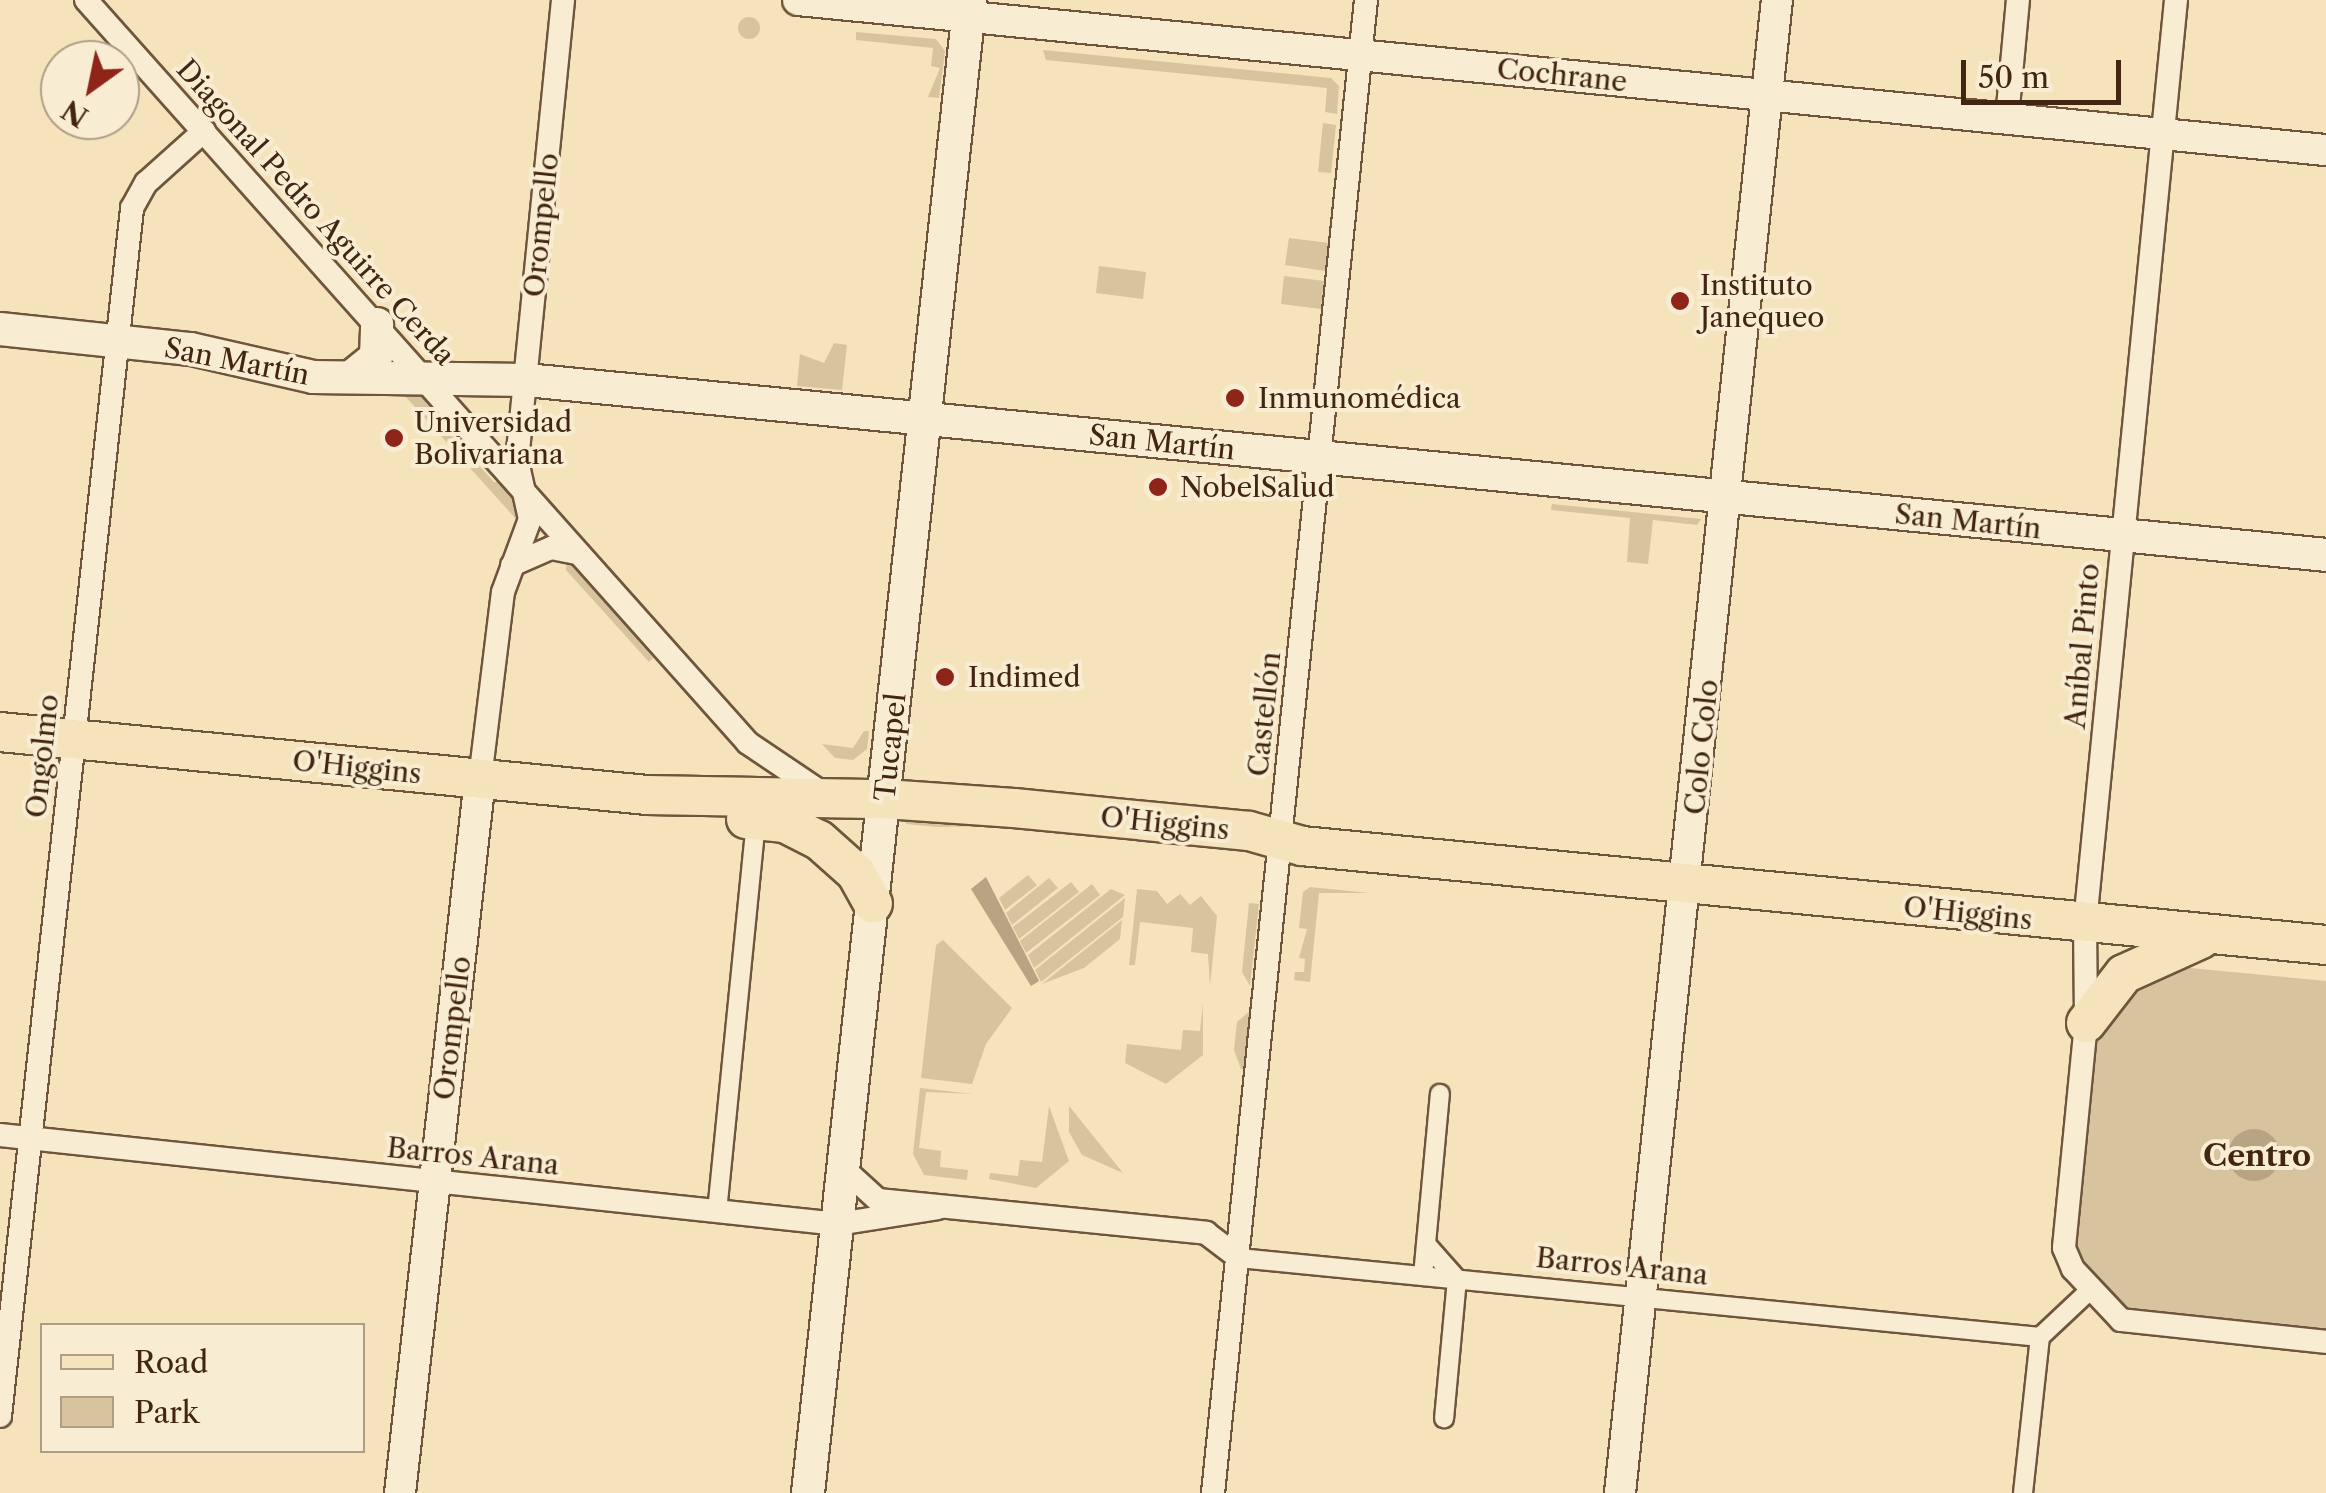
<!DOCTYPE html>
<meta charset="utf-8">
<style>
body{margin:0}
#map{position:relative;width:2326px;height:1493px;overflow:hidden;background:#f5e3bb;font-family:"Libre Caslon Text",serif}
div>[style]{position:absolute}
.green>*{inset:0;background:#d7c39e}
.round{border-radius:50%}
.water>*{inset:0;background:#b8a382}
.roads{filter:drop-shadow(2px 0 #6f553c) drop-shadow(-2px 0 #6f553c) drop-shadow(0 2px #6f553c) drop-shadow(0 -2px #6f553c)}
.pedestrian>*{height:18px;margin:-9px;padding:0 9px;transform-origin:9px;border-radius:9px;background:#f8edd3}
.minor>*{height:22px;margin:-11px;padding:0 11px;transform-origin:11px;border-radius:11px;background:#f8edd3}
.tertiary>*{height:30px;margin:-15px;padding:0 15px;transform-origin:15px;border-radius:15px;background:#f8edd3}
.secondary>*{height:32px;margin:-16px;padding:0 16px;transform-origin:16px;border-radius:16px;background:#f8edd3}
.primary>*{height:38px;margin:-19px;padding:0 19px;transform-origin:19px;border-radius:19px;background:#f5e3bb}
.dots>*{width:28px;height:28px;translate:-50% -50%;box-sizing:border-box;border:5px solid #f8edd3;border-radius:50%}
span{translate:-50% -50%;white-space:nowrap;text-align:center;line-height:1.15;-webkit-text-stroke:8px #f8edd3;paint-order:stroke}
.street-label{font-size:28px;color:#422612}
.poi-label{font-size:28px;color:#422612}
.left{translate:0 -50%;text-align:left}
.neighbourhood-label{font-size:30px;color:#422612;font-weight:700}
.legend{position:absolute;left:40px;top:1323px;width:325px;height:130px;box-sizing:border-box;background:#f8edd3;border:2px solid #af9d86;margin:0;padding:12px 18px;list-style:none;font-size:30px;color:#422612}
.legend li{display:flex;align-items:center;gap:20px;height:50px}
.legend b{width:50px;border:2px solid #af9d86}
.north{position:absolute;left:40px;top:40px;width:100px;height:100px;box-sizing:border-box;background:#f8edd3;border:2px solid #af9d86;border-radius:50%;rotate:213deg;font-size:28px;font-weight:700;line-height:40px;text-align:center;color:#422612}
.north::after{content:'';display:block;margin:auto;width:35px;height:45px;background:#8f2418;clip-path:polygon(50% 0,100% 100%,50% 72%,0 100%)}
.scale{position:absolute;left:1961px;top:60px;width:160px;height:45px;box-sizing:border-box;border:5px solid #422612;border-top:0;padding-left:12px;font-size:30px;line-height:35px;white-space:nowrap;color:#422612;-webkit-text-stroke:8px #f8edd3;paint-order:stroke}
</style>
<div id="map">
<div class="green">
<i class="round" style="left:738px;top:17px;width:22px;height:22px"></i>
<i style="clip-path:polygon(856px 32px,936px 39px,945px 51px,939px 98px,928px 97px,940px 68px,931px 66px,933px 48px,856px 40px)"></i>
<i style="clip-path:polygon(1043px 50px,1331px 78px,1339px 86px,1337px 114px,1325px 112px,1327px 88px,1046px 60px)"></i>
<i style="clip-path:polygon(1323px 123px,1336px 125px,1331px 173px,1318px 172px)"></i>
<i style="clip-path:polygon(1289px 238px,1329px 243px,1325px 271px,1285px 265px)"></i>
<i style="clip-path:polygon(1099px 266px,1146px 272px,1143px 299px,1096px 293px)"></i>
<i style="clip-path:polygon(1284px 276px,1324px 281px,1321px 309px,1281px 304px)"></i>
<i style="clip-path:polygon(834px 343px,847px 345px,842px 390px,797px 386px,800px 354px,824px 363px)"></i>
<i style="clip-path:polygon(396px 386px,429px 399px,433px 415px,494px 482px,504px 482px,520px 499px,524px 512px,516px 519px)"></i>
<i style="clip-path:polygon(1552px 504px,1701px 519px,1697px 525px,1653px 520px,1648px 564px,1627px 562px,1630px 518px,1551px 510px)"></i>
<i style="clip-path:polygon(567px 557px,653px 658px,649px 662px,566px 570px)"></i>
<i style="clip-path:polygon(864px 731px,869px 731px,867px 749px,853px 760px,835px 758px,822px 744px,853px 748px)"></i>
<i style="clip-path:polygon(906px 818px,1043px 825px,938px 827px,906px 824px)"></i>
<i style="clip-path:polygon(1028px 875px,1037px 885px,1005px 910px,999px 898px)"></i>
<i style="clip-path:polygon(1049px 878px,1058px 888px,1012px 925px,1006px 913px)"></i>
<i style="clip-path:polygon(1071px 882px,1079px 892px,1019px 939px,1013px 927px)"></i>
<i style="clip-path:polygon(1092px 884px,1100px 895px,1026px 953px,1020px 941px)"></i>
<i style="clip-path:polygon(1310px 887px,1369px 893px,1319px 893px,1310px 982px,1294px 980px,1295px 972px,1304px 972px,1305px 959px,1299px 958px,1307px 929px,1299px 928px,1303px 892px)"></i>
<i style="clip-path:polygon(1111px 889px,1125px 895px,1034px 968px,1028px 955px)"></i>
<i style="clip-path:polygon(1137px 889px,1157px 891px,1167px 904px,1180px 894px,1190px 905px,1201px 896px,1217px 916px,1210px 986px,1208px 954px,1191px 952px,1193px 928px,1140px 922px,1135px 965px,1129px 965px)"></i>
<i style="clip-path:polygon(1125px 898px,1123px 917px,1041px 982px,1035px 970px)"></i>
<i style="clip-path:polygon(1249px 903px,1259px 904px,1250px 986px,1242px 972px)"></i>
<i style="clip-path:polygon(1122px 920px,1120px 939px,1084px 968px,1042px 984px)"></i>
<i style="clip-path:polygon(943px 940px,1012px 1008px,986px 1044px,972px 1084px,921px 1078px,936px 945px)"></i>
<i style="clip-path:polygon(2180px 967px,2326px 981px,2326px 1334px,2126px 1314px,2074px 1256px,2092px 1038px,2103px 1005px)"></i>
<i style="clip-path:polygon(1203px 1003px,1203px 1055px,1166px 1084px,1125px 1063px,1127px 1044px,1181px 1050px,1183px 1030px,1200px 1031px)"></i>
<i style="clip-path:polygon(1251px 1010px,1245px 1069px,1241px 1069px,1234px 1050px,1237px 1022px)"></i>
<i style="clip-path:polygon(920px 1088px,973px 1094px,926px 1092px,919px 1148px,941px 1151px,940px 1167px,968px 1170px,967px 1180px,924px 1175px,913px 1154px)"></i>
<i style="clip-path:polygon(1049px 1106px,1069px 1161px,1036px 1188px,989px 1179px,990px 1173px,1018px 1176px,1020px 1160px,1042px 1162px)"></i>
<i style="clip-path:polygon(1069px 1106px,1123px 1173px,1082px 1155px,1069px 1132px)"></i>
</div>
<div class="water">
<i style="clip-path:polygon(986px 877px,1039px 981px,1031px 986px,971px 889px)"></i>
<i class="round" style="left:2228px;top:1129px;width:52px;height:52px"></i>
</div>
<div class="roads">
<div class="pedestrian">
<i style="left:717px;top:1212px;width:394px;rotate:-84.3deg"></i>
<i style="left:1426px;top:1244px;width:47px;rotate:48.5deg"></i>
<i style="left:1457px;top:1279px;width:140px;rotate:95.3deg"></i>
<i style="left:1239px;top:1258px;width:805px;rotate:5.63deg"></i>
<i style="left:1423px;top:1276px;width:183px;rotate:-84.7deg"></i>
<i style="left:2040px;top:1337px;width:69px;rotate:-43.2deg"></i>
<i style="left:2023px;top:1493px;width:157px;rotate:-83.8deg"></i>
</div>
<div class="minor">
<i style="left:86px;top:0;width:995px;rotate:48.3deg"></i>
<i style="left:748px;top:743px;width:89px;rotate:34deg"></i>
<i style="left:2176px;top:0;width:927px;rotate:95.63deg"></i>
<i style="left:2085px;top:923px;width:100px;rotate:89.4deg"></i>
<i style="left:2086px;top:1023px;width:226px;rotate:95.6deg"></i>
<i style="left:2064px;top:1248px;width:23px;rotate:67deg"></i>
<i style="left:2073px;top:1269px;width:70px;rotate:46.7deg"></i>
<i style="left:2121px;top:1320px;width:206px;rotate:6.1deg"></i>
<i style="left:2007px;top:118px;width:119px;rotate:-84.7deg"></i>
<i style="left:512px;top:565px;width:43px;rotate:-23.6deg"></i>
<i style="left:551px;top:548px;width:26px;rotate:11deg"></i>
<i style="left:480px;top:779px;width:188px;rotate:-83deg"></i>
<i style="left:503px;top:592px;width:78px;rotate:-69.7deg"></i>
<i style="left:530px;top:519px;width:59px;rotate:-102.6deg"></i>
<i style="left:517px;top:461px;width:463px;rotate:-84.3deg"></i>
<i style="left:0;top:1135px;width:843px;rotate:6.06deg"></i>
<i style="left:838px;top:1224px;width:101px;rotate:-9.1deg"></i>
<i style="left:844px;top:1169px;width:46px;rotate:42.4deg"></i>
<i style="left:878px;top:1200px;width:330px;rotate:5.7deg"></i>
<i style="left:1206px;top:1233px;width:41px;rotate:37.1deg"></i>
<i style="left:0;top:1416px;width:1215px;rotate:-83.76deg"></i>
<i style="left:132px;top:208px;width:29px;rotate:-61deg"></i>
<i style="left:146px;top:183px;width:78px;rotate:-41.9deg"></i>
<i style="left:1213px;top:1493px;width:1501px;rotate:-84.15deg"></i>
</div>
<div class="tertiary">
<i style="left:798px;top:0;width:1535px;rotate:5.61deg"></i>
<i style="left:400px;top:1493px;width:718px;rotate:-83.61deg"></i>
<i style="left:1620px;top:1493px;width:1501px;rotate:-84deg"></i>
</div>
<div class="secondary">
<i style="left:0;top:329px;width:192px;rotate:6deg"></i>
<i style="left:191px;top:349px;width:125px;rotate:12.9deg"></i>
<i style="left:313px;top:377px;width:213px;rotate:0.8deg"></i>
<i style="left:526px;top:380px;width:1808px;rotate:5.55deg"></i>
<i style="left:351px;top:377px;width:32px;rotate:-39deg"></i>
<i style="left:376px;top:357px;width:33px;rotate:-88deg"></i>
<i style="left:808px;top:1493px;width:1502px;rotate:-83.81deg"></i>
</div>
<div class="primary">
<i style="left:0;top:732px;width:650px;rotate:5.56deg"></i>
<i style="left:647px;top:795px;width:238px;rotate:1deg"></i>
<i style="left:885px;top:799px;width:129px;rotate:4deg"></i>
<i style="left:1014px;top:808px;width:236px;rotate:5.6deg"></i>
<i style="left:1249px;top:831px;width:55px;rotate:15.8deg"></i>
<i style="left:1302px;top:846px;width:1029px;rotate:5.52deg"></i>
<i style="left:746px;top:819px;width:39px;rotate:6deg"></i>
<i style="left:785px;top:823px;width:38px;rotate:27deg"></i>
<i style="left:819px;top:840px;width:50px;rotate:41.7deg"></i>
<i style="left:856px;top:873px;width:35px;rotate:61deg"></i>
<i style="left:2086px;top:1023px;width:62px;rotate:-52.2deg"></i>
<i style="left:2124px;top:974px;width:85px;rotate:-24.4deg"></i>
</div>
</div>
<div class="dots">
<i style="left:1680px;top:301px;background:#8f2418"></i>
<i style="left:1235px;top:398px;background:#8f2418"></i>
<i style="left:394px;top:438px;background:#8f2418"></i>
<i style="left:1158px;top:487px;background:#8f2418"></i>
<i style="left:945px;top:677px;background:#8f2418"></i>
</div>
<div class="street-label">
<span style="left:1562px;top:75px;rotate:6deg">Cochrane</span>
<span style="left:316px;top:212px;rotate:48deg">Diagonal Pedro Aguirre Cerda</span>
<span style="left:541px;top:225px;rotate:-84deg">Orompello</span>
<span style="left:237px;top:361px;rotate:11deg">San Martín</span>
<span style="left:1162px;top:442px;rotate:6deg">San Martín</span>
<span style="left:1968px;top:521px;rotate:6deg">San Martín</span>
<span style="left:2082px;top:646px;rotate:-85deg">Aníbal Pinto</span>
<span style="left:1264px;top:714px;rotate:-84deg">Castellón</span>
<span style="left:890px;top:747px;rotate:-84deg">Tucapel</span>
<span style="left:1701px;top:747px;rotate:-84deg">Colo Colo</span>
<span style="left:42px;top:756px;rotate:-84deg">Ongolmo</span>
<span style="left:357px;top:767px;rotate:6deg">O'Higgins</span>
<span style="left:1165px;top:823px;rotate:6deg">O'Higgins</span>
<span style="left:1968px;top:913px;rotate:6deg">O'Higgins</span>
<span style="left:452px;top:1028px;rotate:-83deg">Orompello</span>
<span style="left:473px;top:1156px;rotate:6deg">Barros Arana</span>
<span style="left:1622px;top:1266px;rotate:6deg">Barros Arana</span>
</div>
<div class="poi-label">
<span class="left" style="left:1700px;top:301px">Instituto<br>Janequeo</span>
<span class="left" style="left:1258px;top:398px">Inmunomédica</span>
<span class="left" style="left:414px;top:438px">Universidad<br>Bolivariana</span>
<span class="left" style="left:1180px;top:487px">NobelSalud</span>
<span class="left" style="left:968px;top:677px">Indimed</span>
</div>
<div class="neighbourhood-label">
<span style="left:2257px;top:1156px">Centro</span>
</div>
<ul class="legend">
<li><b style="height:12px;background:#f5e3bb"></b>Road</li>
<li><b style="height:28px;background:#d7c39e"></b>Park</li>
</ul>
<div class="north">N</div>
<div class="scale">50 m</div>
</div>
